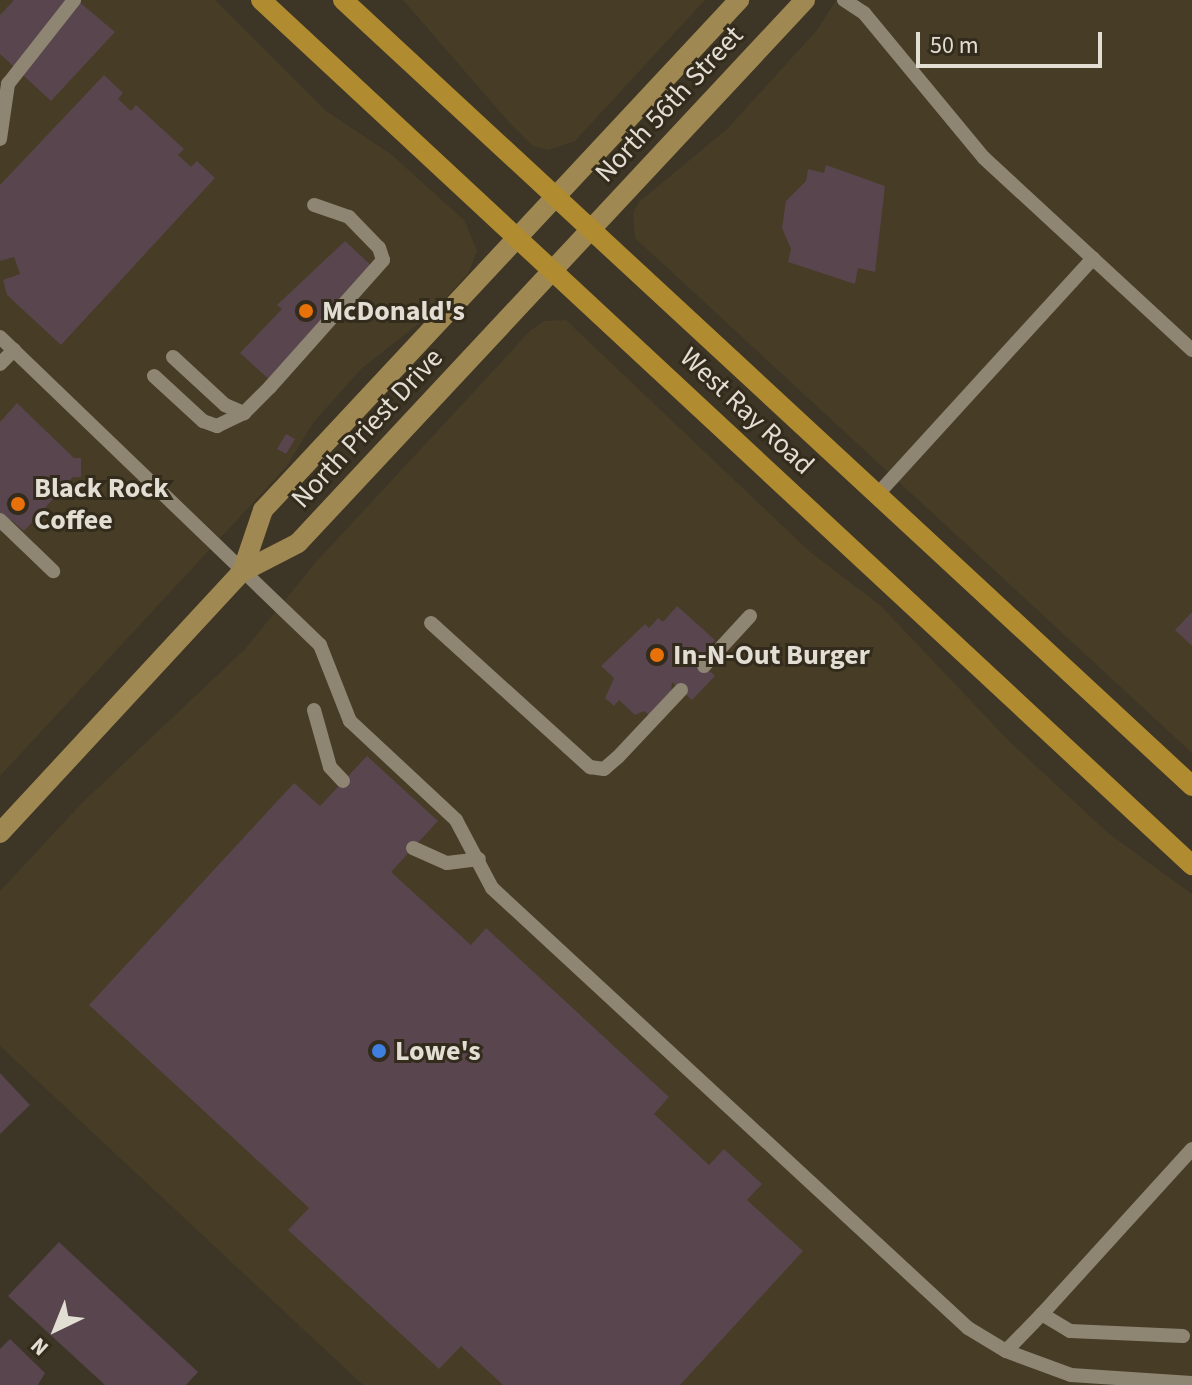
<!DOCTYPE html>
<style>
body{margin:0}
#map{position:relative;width:1192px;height:1385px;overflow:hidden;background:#3d3525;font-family:"Source Sans 3",sans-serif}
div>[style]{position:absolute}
.built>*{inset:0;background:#473c25}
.building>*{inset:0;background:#58454e}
.service>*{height:14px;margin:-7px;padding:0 7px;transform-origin:7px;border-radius:7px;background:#8e8573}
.secondary>*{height:20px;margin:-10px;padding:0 10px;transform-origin:10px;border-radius:10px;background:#9f8851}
.primary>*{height:20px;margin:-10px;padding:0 10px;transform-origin:10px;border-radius:10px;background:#b08b2f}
.dots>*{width:22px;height:22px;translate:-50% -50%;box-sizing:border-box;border:4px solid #332b1b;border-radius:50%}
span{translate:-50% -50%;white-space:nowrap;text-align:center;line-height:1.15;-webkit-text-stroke:6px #332b1b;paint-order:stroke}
.street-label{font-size:28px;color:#e3ded4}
.poi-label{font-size:28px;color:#e3ded4;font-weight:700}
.left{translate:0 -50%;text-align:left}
.north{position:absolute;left:16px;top:1289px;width:80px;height:80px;-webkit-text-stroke:6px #332b1b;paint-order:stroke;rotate:223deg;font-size:22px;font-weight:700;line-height:32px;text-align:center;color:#e3ded4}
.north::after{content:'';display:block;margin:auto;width:28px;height:36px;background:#e3ded4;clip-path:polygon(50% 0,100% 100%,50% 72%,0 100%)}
.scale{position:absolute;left:916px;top:32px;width:186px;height:36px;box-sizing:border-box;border:4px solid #e3ded4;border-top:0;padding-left:10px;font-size:24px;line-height:28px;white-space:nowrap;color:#e3ded4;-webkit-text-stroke:6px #332b1b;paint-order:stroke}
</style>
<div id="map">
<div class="built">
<i style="clip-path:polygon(0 0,215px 0,326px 111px,392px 155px,465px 221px,477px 251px,468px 274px,432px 313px,361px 369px,313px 423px,287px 466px,0 776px)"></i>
<i style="clip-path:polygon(403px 0,705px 0,575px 141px,549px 150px,533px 146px,507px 120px)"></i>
<i style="clip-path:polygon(836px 0,1192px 0,1192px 753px,635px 238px,633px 213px,639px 202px,727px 129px,817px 30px)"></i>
<i style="clip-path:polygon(566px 320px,809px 551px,881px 606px,1008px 740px,1108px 833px,1192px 894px,1192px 1385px,363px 1385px,0 1046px,0 891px,83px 802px,245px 649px,316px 562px,531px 330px,544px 321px)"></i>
</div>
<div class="building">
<i style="clip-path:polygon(14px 0,77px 0,115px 32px,51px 101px,0 54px,0 15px)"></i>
<i style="clip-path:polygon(104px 75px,123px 93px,118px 99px,131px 111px,136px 105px,184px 149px,178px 155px,191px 167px,197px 161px,215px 178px,61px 345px,7px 295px,3px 280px,20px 274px,14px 257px,0 261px,0 185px)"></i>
<i style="clip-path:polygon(826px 165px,885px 186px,875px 272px,858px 268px,855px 284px,788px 262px,791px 249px,782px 228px,786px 201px,806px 181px,808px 169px,824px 173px)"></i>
<i style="clip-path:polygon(345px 241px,376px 270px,271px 381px,240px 353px,282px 309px,277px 305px)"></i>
<i style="clip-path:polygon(17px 403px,74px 458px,81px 458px,81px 477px,73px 477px,24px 531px,11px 520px,0 532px,0 422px)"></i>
<i style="clip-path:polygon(286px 434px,295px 439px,286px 454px,277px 449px)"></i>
<i style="clip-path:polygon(677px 606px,715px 640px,699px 661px,715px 676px,692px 700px,672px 682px,671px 691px,649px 715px,644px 711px,635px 715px,619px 700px,614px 706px,605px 698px,614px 678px,601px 666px,645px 624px,649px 628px,658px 618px,663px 622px)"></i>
<i style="clip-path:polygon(1192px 612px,1192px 646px,1175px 630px)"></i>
<i style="clip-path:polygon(367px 756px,438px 821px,391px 872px,471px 945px,486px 928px,669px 1097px,654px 1114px,709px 1165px,724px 1149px,762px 1184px,747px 1200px,803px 1251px,680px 1385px,503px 1385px,461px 1346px,439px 1369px,288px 1230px,309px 1208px,89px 1005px,294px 783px,320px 806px)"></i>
<i style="clip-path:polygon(0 1073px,30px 1105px,0 1134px)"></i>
<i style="clip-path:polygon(59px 1242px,198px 1372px,186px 1385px,105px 1385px,8px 1296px)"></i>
<i style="clip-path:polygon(10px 1339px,45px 1373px,38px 1385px,0 1385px,0 1349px)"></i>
</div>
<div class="service">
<i style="left:844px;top:0;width:24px;rotate:33deg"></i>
<i style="left:864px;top:13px;width:188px;rotate:50.4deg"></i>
<i style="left:984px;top:158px;width:283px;rotate:42.7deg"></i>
<i style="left:0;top:139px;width:56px;rotate:-81.7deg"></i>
<i style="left:8px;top:84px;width:107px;rotate:-51.8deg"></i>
<i style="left:0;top:337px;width:444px;rotate:43.9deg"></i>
<i style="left:320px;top:645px;width:82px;rotate:68.5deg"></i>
<i style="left:350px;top:721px;width:145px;rotate:43deg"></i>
<i style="left:456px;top:820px;width:77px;rotate:62.1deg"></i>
<i style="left:492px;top:888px;width:648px;rotate:42.75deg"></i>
<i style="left:968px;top:1328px;width:44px;rotate:31.2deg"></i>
<i style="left:1006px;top:1351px;width:69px;rotate:20.3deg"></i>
<i style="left:1071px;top:1375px;width:121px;rotate:3.8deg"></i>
<i style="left:173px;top:357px;width:71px;rotate:42.7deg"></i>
<i style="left:225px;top:405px;width:21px;rotate:23deg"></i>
<i style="left:0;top:364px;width:20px;rotate:-45deg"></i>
<i style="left:154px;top:376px;width:67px;rotate:42.6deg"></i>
<i style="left:203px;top:421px;width:15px;rotate:20deg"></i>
<i style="left:217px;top:426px;width:30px;rotate:-26deg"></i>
<i style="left:244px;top:413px;width:37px;rotate:-45deg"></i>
<i style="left:270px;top:387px;width:170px;rotate:-48.3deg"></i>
<i style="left:383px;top:260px;width:13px;rotate:-108deg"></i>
<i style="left:379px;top:248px;width:43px;rotate:-134.1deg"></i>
<i style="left:349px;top:217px;width:37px;rotate:-161deg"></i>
<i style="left:876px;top:496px;width:322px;rotate:-47.6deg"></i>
<i style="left:0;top:520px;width:74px;rotate:43.9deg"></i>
<i style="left:431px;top:623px;width:215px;rotate:42.2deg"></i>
<i style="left:590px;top:767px;width:14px;rotate:8deg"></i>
<i style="left:604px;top:769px;width:18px;rotate:-41deg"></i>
<i style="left:618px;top:757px;width:92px;rotate:-46.8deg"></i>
<i style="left:704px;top:666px;width:68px;rotate:-47.4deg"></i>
<i style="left:314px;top:710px;width:59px;rotate:74.3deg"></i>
<i style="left:330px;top:767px;width:19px;rotate:47deg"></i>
<i style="left:413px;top:848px;width:37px;rotate:24deg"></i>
<i style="left:447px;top:863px;width:32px;rotate:-7deg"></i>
<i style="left:1183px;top:1336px;width:113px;rotate:-177.5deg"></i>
<i style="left:1070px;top:1331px;width:33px;rotate:-149deg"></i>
<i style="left:1042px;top:1314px;width:223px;rotate:-47.7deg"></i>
<i style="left:1006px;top:1351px;width:52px;rotate:-45.8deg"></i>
</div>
<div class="secondary">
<i style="left:242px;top:572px;width:65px;rotate:-71.3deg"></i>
<i style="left:263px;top:510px;width:698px;rotate:-46.97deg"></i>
<i style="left:0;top:833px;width:356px;rotate:-47.2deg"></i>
<i style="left:242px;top:572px;width:63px;rotate:-27.4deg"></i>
<i style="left:298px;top:543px;width:743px;rotate:-46.96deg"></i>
</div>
<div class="primary">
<i style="left:261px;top:0;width:1271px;rotate:42.9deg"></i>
<i style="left:343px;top:0;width:1157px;rotate:42.79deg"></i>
</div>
<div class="dots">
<i style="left:306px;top:311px;background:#e8710a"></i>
<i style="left:18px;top:504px;background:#e8710a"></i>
<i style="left:657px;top:655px;background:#e8710a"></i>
<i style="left:379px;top:1051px;background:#3f7fe0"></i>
</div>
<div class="street-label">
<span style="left:669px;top:104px;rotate:-47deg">North 56th Street</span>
<span style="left:747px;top:411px;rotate:43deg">West Ray Road</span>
<span style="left:367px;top:428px;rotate:-47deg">North Priest Drive</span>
</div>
<div class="poi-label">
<span class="left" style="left:322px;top:311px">McDonald's</span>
<span class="left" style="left:34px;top:504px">Black Rock<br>Coffee</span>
<span class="left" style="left:673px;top:655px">In-N-Out Burger</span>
<span class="left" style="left:395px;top:1051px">Lowe's</span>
</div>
<div class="north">N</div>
<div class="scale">50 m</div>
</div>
